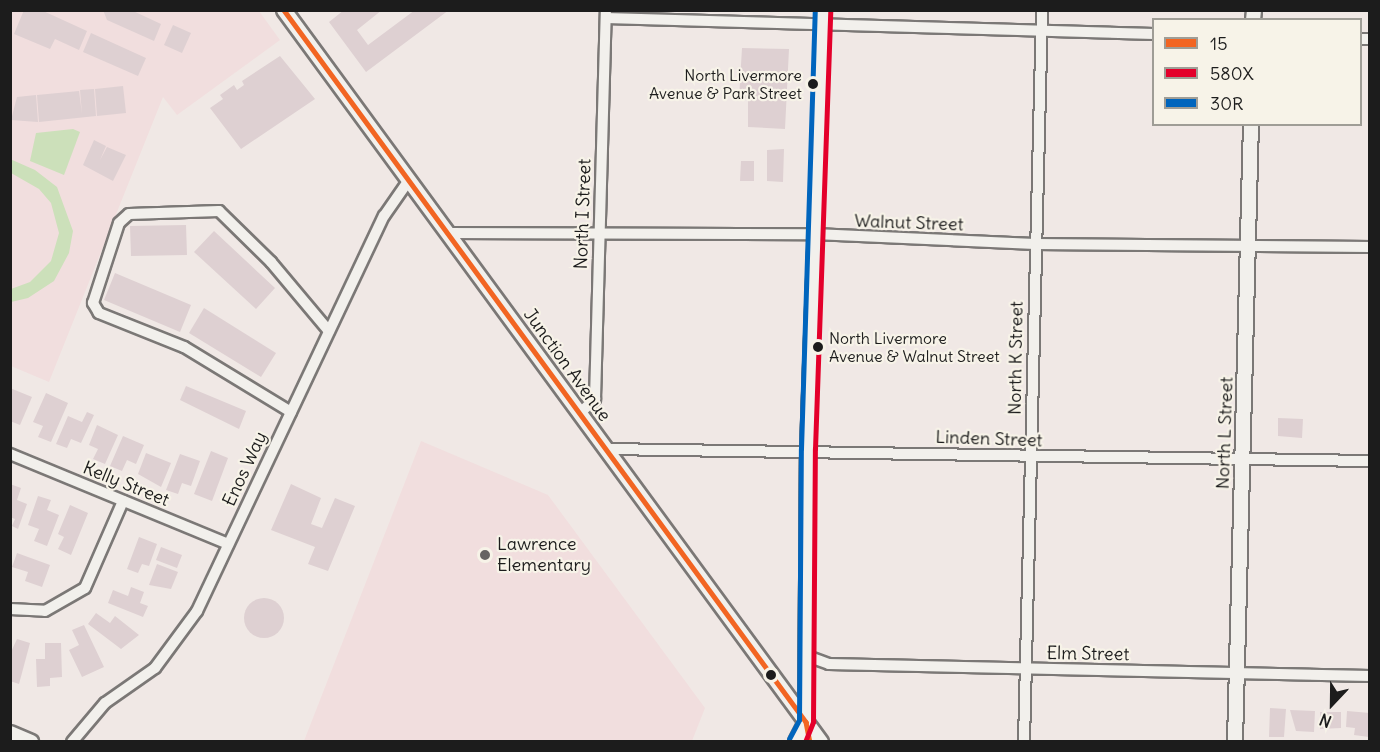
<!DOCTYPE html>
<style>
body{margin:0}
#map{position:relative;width:1380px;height:752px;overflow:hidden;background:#f0e8e5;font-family:Delius,sans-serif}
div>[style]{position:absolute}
.built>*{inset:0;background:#f1dede}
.green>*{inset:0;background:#cce0ba}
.building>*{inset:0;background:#ded0d2}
.round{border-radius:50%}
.roads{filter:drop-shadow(2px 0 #7b7876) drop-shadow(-2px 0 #7b7876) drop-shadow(0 2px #7b7876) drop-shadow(0 -2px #7b7876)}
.street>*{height:10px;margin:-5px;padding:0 5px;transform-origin:5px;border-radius:5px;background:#f2f0ec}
.secondary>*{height:14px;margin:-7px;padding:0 7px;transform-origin:7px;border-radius:7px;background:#f2f0ec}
.bus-1>*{height:4.5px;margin:-2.25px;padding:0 2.25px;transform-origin:2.25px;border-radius:2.25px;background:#f26522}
.bus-2>*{height:4.5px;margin:-2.25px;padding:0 2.25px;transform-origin:2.25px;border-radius:2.25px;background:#e4002b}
.bus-3>*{height:4.5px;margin:-2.25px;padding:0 2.25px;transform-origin:2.25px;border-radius:2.25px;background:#0065bd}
.dots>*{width:16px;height:16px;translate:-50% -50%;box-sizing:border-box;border:3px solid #f7f3e8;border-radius:50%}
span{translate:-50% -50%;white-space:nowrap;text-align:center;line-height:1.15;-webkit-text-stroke:4.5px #f7f3e8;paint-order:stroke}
.bus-label{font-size:16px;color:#1c1c1c}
.right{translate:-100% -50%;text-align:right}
.left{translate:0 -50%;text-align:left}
.street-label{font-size:18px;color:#1c1c1c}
.poi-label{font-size:18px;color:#1c1c1c}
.frame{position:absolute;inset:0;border:12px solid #1c1c1c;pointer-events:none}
.legend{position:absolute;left:1152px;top:18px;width:210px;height:108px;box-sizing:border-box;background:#f7f3e8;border:2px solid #9f9d96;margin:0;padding:8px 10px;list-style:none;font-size:18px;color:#1c1c1c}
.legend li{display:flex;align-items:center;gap:12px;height:30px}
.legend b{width:30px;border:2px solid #9f9d96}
.north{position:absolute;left:1302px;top:674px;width:60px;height:60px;-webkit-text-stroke:4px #f7f3e8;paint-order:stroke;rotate:202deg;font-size:16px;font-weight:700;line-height:24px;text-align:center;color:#1c1c1c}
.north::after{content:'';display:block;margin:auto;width:21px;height:27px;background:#1c1c1c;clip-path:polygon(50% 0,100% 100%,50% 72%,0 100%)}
</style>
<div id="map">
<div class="built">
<i style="clip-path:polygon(10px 11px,259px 11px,280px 40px,177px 115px,163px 97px,49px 382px,11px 366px)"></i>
<i style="clip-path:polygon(421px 441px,548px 495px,705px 708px,692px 741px,304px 741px)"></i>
</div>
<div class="green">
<i style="clip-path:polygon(73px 129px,80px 132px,64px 175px,30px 161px,36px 133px)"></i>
<i style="clip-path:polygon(10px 159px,35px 170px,57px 187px,73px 231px,69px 253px,54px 281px,28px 298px,11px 302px,11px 289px,30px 282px,51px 261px,59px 233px,51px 203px,39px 189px,11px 173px)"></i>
</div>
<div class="building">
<i style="clip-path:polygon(24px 10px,41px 10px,87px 31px,79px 50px,55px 39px,50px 49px,14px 34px)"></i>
<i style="clip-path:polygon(103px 10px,131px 10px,161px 24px,154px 41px,107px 20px)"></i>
<i style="clip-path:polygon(344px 10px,382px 10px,357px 30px,368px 45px,415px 10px,449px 10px,366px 72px,329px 22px)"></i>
<i style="clip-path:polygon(173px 25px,191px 33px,182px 53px,164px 45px)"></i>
<i style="clip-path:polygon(91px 33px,146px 58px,138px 76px,83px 52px)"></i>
<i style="clip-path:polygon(742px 48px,789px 49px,785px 129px,748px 127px,748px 99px,739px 98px)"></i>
<i style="clip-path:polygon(280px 56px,315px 99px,241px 149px,210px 108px,223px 99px,220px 95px,234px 85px,237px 90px,244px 85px,242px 81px)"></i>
<i style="clip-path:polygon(123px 86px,126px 113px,97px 116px,95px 89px)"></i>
<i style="clip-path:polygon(94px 89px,96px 116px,39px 122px,37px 95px,79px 91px,82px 114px,80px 90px)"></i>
<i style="clip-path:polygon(36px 95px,38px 122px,11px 120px,17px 97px)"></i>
<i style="clip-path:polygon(94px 140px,106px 146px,100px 160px,107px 147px,126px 155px,113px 181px,83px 165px)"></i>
<i style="clip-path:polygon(784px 149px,783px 182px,767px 181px,767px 150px)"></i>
<i style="clip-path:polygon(741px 161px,754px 161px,754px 181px,740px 181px)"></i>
<i style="clip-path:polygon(186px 225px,187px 255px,131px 256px,130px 226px)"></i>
<i style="clip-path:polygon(214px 231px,275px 288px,256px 309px,194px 252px)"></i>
<i style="clip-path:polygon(115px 273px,191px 305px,180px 332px,104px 300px)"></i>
<i style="clip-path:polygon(204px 308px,276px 353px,261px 377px,189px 333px)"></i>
<i style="clip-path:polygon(186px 386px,246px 411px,239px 429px,180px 400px)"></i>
<i style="clip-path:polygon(10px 388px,32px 397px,20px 425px,10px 421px)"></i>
<i style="clip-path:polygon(46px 393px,68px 403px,51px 442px,38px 437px,43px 426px,33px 422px)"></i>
<i style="clip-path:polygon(87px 412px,94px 415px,81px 443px,71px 439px,67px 448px,56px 444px,68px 416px,82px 422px)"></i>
<i style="clip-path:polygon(1278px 418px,1303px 419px,1302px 438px,1278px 436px)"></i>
<i style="clip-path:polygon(97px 425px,118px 435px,105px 464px,93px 459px,98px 449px,89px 445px)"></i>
<i style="clip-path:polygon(123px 436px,144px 445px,136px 464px,127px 460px,122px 471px,110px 466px)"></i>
<i style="clip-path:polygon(211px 451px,228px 458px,212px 501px,194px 494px)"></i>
<i style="clip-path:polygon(146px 453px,171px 463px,161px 487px,138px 474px)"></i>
<i style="clip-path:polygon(180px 454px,200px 461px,191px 486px,182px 483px,178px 494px,166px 490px)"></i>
<i style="clip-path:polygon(10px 484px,21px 488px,17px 500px,27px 504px,18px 529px,12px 526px,15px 519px,10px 517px)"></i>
<i style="clip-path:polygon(291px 484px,321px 498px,311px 524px,322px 528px,335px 498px,355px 506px,328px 571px,308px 564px,315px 547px,271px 530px)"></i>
<i style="clip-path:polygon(38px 496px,51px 500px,47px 510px,59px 515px,47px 546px,34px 541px,39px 529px,28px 525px)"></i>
<i style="clip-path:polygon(70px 505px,88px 513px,71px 555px,58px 549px,64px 537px,58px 534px)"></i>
<i style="clip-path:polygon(139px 537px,157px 544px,149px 566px,142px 564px,138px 573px,127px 569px)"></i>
<i style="clip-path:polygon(161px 547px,182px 555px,177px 568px,156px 560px)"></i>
<i style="clip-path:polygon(17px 553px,50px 565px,42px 587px,25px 581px,28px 572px,12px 567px)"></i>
<i style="clip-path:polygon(157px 564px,178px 572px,171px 589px,149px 585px)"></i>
<i style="clip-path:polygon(131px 587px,144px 592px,140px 603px,148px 606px,143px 617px,108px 603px,113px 590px,128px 596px)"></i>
<i class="round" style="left:244px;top:598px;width:40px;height:40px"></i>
<i style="clip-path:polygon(96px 613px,110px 623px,115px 616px,139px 635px,121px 649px,88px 624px)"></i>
<i style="clip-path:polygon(84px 625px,104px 667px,82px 677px,69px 650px,79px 645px,72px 630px)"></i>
<i style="clip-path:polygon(17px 639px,30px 643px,19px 684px,10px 681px,10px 654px)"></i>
<i style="clip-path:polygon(45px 643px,61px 643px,62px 677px,50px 678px,50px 686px,37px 687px,36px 659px,45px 659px)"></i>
<i style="clip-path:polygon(1270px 708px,1286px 709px,1284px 737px,1269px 737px)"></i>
<i style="clip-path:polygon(1290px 710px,1315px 711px,1314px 732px,1296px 731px)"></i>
<i style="clip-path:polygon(1347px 711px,1370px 713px,1369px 737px,1354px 735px,1355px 728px,1346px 727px)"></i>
<i style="clip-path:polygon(1320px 712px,1341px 712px,1341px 728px,1320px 729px)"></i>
</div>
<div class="roads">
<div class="street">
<i style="left:606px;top:18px;width:548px;rotate:1.67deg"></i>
<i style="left:1360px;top:39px;width:10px"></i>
<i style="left:448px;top:233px;width:366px;rotate:0.2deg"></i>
<i style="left:814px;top:234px;width:221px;rotate:2.6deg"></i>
<i style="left:1035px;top:244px;width:335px;rotate:0.5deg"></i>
<i style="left:291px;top:412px;width:125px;rotate:-148.7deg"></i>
<i style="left:184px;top:347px;width:92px;rotate:-158.2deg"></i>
<i style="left:99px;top:313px;width:12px;rotate:-121deg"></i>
<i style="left:93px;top:303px;width:84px;rotate:-72deg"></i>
<i style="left:119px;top:223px;width:13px;rotate:-42deg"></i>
<i style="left:129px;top:214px;width:90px;rotate:-1.9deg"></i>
<i style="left:219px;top:211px;width:73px;rotate:44.4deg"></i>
<i style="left:271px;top:262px;width:90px;rotate:50deg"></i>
<i style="left:580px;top:413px;width:21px;rotate:-43deg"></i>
<i style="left:595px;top:399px;width:389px;rotate:-88.4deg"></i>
<i style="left:606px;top:449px;width:764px;rotate:0.9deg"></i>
<i style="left:10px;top:454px;width:236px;rotate:22.4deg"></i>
<i style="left:10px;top:609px;width:35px;rotate:3deg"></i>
<i style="left:45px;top:611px;width:46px;rotate:-29.9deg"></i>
<i style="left:85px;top:588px;width:95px;rotate:-66.4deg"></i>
<i style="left:807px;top:656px;width:23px;rotate:20deg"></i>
<i style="left:829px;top:664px;width:541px;rotate:1.27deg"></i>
<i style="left:72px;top:742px;width:51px;rotate:-49.8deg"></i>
<i style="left:105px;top:703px;width:61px;rotate:-35deg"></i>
<i style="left:155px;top:668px;width:71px;rotate:-53.6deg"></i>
<i style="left:197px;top:611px;width:437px;rotate:-64.7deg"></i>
<i style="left:384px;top:216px;width:44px;rotate:-55.2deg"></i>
<i style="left:1024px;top:742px;width:732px;rotate:-88.59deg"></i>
</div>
<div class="secondary">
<i style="left:284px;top:10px;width:908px;rotate:53.74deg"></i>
<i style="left:1253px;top:20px;width:10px;rotate:-84deg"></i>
<i style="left:806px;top:722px;width:273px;rotate:-89.6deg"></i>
<i style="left:808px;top:449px;width:439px;rotate:-88deg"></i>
<i style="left:10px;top:733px;width:23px;rotate:23deg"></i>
<i style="left:796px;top:742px;width:22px;rotate:-63deg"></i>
<i style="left:1235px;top:742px;width:618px;rotate:-88.52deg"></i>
</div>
</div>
<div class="bus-1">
<i style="left:284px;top:10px;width:883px;rotate:53.75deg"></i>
<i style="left:806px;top:722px;width:20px;rotate:79deg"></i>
</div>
<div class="bus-2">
<i style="left:805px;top:742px;width:22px;rotate:-68deg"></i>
<i style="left:813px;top:722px;width:273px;rotate:-89.6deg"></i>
<i style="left:815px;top:449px;width:439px;rotate:-88deg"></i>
</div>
<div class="bus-3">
<i style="left:789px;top:739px;width:21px;rotate:-62deg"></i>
<i style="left:799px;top:720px;width:271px;rotate:-89.6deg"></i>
<i style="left:801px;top:449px;width:439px;rotate:-88.2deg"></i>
</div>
<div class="dots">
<i style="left:813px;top:84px;background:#1c1c1c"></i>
<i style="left:818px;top:347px;background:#1c1c1c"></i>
<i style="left:485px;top:555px;background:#666362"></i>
<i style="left:771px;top:675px;background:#1c1c1c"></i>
</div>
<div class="bus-label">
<span class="right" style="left:802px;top:84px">North Livermore<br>Avenue &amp; Park Street</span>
<span class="left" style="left:829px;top:347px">North Livermore<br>Avenue &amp; Walnut Street</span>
</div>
<div class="street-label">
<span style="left:583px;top:214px;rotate:-88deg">North I Street</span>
<span style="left:909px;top:223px;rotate:2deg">Walnut Street</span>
<span style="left:1016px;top:358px;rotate:-89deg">North K Street</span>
<span style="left:567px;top:365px;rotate:54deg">Junction Avenue</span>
<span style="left:1225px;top:433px;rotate:-88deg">North L Street</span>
<span style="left:989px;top:439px;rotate:2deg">Linden Street</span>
<span style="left:245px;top:469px;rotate:-65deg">Enos Way</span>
<span style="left:126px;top:484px;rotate:22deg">Kelly Street</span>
<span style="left:1088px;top:654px;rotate:1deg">Elm Street</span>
</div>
<div class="poi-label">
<span class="left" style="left:497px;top:555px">Lawrence<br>Elementary</span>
</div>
<div class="frame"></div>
<ul class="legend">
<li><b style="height:8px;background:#f26522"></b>15</li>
<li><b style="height:8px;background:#e4002b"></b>580X</li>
<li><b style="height:8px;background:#0065bd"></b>30R</li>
</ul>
<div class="north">N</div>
</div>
